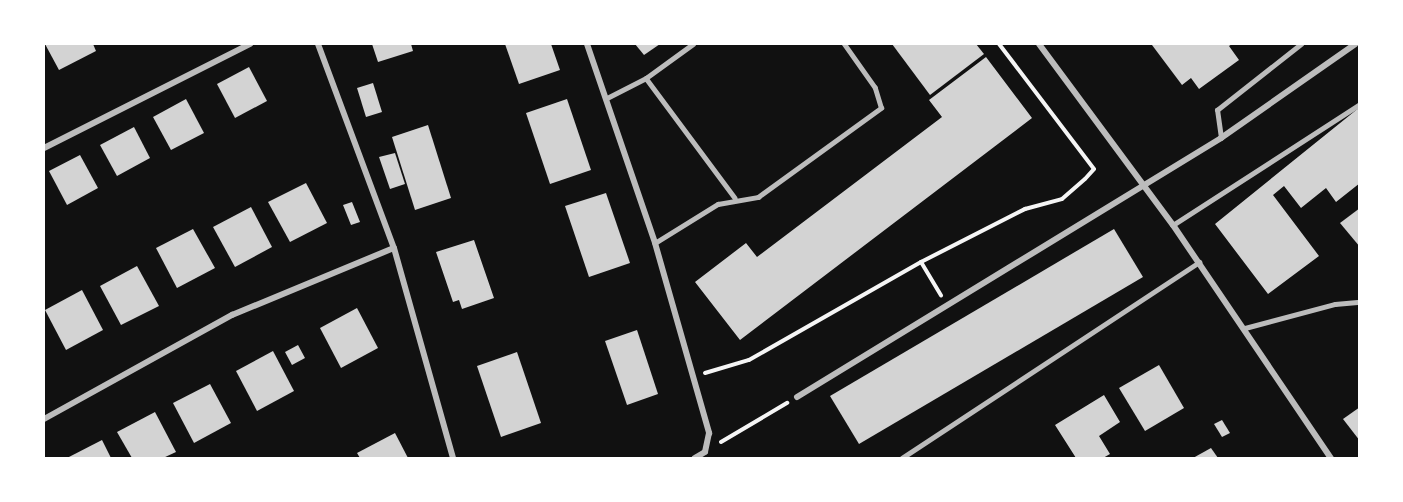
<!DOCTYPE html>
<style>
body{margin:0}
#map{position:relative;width:1403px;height:502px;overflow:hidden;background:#111;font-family:Merriweather,serif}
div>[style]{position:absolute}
.building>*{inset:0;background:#d3d3d3}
.path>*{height:4px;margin:-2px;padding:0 2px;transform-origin:2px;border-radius:2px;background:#f5f5f5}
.service>*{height:4.5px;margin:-2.25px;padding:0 2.25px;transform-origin:2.25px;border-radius:2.25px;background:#bcbcbc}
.minor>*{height:6px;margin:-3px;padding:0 3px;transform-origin:3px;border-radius:3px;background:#bcbcbc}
span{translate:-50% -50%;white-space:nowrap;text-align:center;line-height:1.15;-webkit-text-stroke:6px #fff;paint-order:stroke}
.frame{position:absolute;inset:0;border:45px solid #fff;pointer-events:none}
</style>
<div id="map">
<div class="building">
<i style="clip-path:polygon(45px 44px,93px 44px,96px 51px,59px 70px)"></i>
<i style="clip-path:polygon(372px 44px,411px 44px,413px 51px,378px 62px)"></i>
<i style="clip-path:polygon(505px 44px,551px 44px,560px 70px,519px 84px)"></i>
<i style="clip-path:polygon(635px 44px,660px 44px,644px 55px)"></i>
<i style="clip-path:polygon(892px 44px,976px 44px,984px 54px,930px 95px)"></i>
<i style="clip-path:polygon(1232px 44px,1229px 46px,1239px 60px,1199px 89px,1191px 78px,1182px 85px,1152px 45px)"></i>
<i style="clip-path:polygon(986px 57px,1032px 118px,740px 340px,695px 282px,746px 243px,757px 257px,942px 117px,929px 100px)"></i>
<i style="clip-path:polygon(249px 67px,267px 101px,235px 118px,217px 84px)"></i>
<i style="clip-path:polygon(373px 83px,382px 112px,366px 117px,357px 88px)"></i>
<i style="clip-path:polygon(186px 99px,204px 133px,171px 150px,153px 117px)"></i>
<i style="clip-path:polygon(567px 99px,591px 170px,550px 184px,526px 113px)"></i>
<i style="clip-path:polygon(1360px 107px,1360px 183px,1336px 202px,1326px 188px,1301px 208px,1284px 186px,1273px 195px,1319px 256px,1268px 294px,1215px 224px)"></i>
<i style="clip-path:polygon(428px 125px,451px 198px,415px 210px,392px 137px)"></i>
<i style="clip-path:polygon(134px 127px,150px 158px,117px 176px,100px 145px)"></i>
<i style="clip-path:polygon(395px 153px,405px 184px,390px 189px,379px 157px)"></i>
<i style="clip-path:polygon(80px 155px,98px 188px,67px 205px,49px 171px)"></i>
<i style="clip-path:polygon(306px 183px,327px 223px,290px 242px,268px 202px)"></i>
<i style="clip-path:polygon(606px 193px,630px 263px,589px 277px,565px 206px)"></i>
<i style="clip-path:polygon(352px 202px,360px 222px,351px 225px,343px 205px)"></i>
<i style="clip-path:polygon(251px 207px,272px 247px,235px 267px,213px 227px)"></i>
<i style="clip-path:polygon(1360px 208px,1360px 247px,1340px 223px)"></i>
<i style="clip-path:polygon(193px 229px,215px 268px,177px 288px,156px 248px)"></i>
<i style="clip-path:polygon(1114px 229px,1143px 277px,859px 444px,830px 396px)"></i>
<i style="clip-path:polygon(474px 240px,494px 298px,462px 309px,459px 300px,453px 302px,436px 252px)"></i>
<i style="clip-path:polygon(137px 266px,159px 306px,121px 325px,100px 286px)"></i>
<i style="clip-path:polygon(82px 290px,103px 330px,66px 350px,45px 310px)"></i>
<i style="clip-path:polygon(357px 308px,378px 348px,341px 368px,320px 328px)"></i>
<i style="clip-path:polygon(637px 330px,658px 394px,627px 405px,605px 341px)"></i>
<i style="clip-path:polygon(298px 345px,305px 358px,292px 365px,285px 352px)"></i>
<i style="clip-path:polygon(273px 351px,294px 391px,257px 411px,236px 371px)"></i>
<i style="clip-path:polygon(517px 352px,541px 423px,501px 437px,477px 366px)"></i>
<i style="clip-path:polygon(1159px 365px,1184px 408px,1145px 431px,1119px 388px)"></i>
<i style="clip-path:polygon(210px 384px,231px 423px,194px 443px,173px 403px)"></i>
<i style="clip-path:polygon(1104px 395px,1120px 422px,1099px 436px,1110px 454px,1103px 458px,1076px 458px,1055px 425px)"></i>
<i style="clip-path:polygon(1360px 407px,1360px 441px,1343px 419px)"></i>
<i style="clip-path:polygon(155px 412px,176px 452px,163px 458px,132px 458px,117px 432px)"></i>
<i style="clip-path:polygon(1222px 420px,1230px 433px,1222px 437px,1214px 424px)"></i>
<i style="clip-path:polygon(395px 433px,408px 458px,360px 458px,357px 453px)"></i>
<i style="clip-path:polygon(102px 440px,111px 458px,67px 458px)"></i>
<i style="clip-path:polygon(1211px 448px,1218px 458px,1193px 458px)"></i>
</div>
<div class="path">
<i style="left:921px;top:262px;width:39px;rotate:59deg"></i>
<i style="left:705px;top:373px;width:46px;rotate:-16.5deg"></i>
<i style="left:749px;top:360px;width:198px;rotate:-29.7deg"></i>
<i style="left:921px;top:262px;width:117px;rotate:-27deg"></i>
<i style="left:1025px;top:209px;width:38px;rotate:-15deg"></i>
<i style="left:1062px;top:199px;width:30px;rotate:-41deg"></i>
<i style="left:1085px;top:179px;width:13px;rotate:-48deg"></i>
<i style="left:1094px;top:169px;width:157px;rotate:-127.2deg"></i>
<i style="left:721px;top:442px;width:77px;rotate:-30.6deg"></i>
</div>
<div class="service">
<i style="left:646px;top:78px;width:149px;rotate:53.4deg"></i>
<i style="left:607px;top:98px;width:44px;rotate:-27.1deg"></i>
<i style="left:646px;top:78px;width:58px;rotate:-35.9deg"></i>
<i style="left:1221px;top:138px;width:28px;rotate:-98deg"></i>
<i style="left:1217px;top:110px;width:107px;rotate:-38.2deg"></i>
<i style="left:1173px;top:225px;width:223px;rotate:-32.9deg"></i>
<i style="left:655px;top:243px;width:74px;rotate:-31.8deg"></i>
<i style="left:718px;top:204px;width:41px;rotate:-9.9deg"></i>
<i style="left:758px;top:197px;width:152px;rotate:-35.9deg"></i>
<i style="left:881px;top:108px;width:21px;rotate:-107deg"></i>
<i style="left:875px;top:88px;width:54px;rotate:-125.2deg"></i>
<i style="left:1245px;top:328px;width:93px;rotate:-14.9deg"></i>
<i style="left:1335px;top:304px;width:25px;rotate:-5deg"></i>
<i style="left:902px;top:458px;width:356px;rotate:-33.4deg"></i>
</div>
<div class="minor">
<i style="left:318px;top:44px;width:218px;rotate:69.6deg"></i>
<i style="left:394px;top:248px;width:218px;rotate:74.3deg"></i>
<i style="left:587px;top:44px;width:210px;rotate:71.1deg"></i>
<i style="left:655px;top:243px;width:198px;rotate:74.1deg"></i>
<i style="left:709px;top:433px;width:19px;rotate:102deg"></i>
<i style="left:705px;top:452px;width:12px;rotate:149deg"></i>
<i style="left:1039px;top:44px;width:225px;rotate:53.5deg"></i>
<i style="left:1173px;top:225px;width:282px;rotate:55.9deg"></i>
<i style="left:44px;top:148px;width:231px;rotate:-26.8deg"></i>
<i style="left:797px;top:397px;width:497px;rotate:-31.4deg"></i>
<i style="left:1221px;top:138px;width:164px;rotate:-35deg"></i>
<i style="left:44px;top:419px;width:215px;rotate:-29deg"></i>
<i style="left:232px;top:315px;width:175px;rotate:-22.5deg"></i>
</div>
<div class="frame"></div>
</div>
